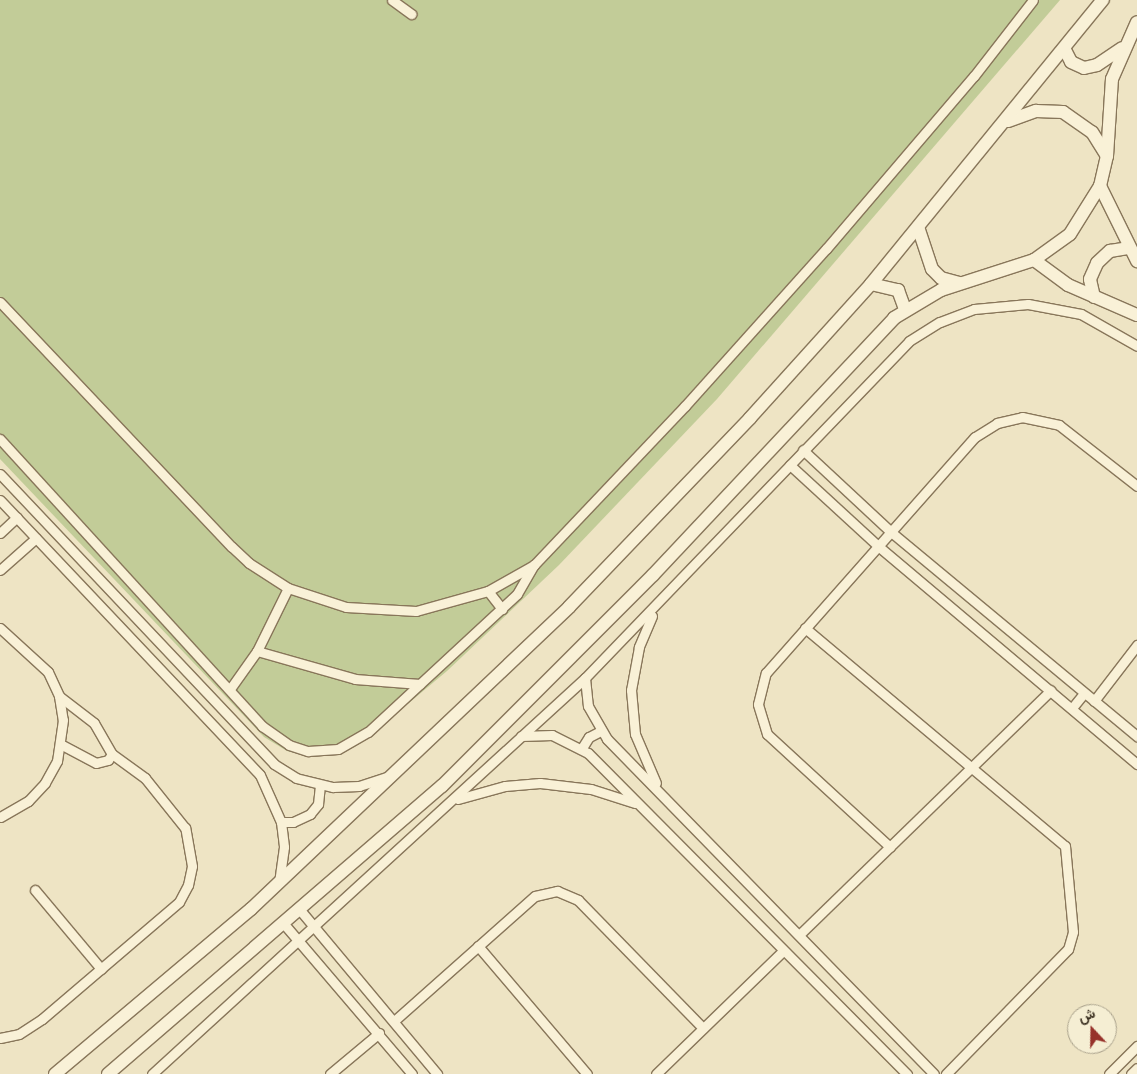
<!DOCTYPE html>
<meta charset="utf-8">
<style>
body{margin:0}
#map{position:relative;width:1137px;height:1074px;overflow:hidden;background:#eee4c4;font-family:"Times New Roman",Vazirmatn,serif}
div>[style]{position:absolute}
.green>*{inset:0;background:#c2cc98}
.roads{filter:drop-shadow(1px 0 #88765a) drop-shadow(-1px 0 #88765a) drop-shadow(0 1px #88765a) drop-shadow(0 -1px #88765a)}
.street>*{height:9px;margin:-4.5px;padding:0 4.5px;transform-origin:4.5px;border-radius:4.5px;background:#f9f1d7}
.secondary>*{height:12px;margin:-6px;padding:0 6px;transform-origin:6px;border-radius:6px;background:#f9f1d7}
span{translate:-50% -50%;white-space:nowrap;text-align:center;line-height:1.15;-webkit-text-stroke:4px #f5eed3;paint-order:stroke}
.north{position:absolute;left:1067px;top:1004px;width:50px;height:50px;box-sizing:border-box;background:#f5eed3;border:1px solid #a9a18b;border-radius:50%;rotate:339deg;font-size:14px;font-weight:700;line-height:20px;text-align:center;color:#382d1e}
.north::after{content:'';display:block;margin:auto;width:18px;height:22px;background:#97322b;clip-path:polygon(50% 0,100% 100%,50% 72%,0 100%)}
</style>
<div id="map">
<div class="green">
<i style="clip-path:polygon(0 0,1060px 0,717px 399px,559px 565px,447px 671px,379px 728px,356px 746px,336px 754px,310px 757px,287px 751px,264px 737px,0 459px)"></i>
</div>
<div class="roads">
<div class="street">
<i style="left:392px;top:0;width:24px;rotate:36deg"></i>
<i style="left:0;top:302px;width:337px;rotate:46.6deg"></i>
<i style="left:232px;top:547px;width:23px;rotate:43deg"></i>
<i style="left:249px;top:563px;width:46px;rotate:32.7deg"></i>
<i style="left:288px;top:588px;width:61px;rotate:18.1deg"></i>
<i style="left:346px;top:607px;width:70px;rotate:3.3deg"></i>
<i style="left:416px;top:611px;width:75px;rotate:-15.5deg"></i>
<i style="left:488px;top:591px;width:53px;rotate:-29.5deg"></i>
<i style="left:0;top:439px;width:389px;rotate:47.6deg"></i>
<i style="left:262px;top:726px;width:33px;rotate:35deg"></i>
<i style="left:289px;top:745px;width:20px;rotate:18deg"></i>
<i style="left:308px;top:751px;width:30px;rotate:-4deg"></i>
<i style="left:338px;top:749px;width:34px;rotate:-30deg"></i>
<i style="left:368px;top:732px;width:203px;rotate:-42.8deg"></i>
<i style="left:517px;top:594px;width:34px;rotate:-60deg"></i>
<i style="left:534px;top:565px;width:219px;rotate:-46.5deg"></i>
<i style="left:685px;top:406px;width:211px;rotate:-48.1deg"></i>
<i style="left:826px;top:249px;width:228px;rotate:-49.5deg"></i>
<i style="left:974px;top:76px;width:96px;rotate:-52.2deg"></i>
<i style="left:803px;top:450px;width:120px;rotate:43deg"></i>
<i style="left:891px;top:532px;width:320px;rotate:39.7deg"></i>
<i style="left:790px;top:465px;width:120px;rotate:42.6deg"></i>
<i style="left:878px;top:546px;width:339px;rotate:40.1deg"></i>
<i style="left:0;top:474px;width:399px;rotate:46.6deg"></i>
<i style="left:274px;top:764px;width:26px;rotate:32deg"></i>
<i style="left:296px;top:778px;width:38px;rotate:14deg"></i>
<i style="left:333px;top:787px;width:26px;rotate:-2deg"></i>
<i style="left:359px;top:786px;width:28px;rotate:-18deg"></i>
<i style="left:0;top:500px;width:378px;rotate:46.6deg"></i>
<i style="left:260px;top:775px;width:51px;rotate:65.9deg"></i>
<i style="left:281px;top:822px;width:25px;rotate:83deg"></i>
<i style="left:284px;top:847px;width:36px;rotate:98deg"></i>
<i style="left:0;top:533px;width:23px;rotate:-43deg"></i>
<i style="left:0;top:570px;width:48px;rotate:-41.6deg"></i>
<i style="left:488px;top:591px;width:23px;rotate:52deg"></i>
<i style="left:652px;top:616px;width:34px;rotate:113deg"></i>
<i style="left:639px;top:647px;width:44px;rotate:100.5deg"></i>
<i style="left:631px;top:690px;width:44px;rotate:84.8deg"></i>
<i style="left:635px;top:734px;width:53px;rotate:66.8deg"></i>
<i style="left:0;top:628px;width:65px;rotate:42.5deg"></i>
<i style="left:48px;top:672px;width:26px;rotate:65deg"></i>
<i style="left:59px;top:696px;width:24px;rotate:81deg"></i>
<i style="left:63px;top:720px;width:41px;rotate:98.3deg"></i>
<i style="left:57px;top:761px;width:25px;rotate:119deg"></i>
<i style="left:45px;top:783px;width:25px;rotate:133deg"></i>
<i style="left:28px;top:801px;width:32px;rotate:150deg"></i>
<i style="left:805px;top:628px;width:339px;rotate:40deg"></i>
<i style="left:1065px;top:846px;width:86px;rotate:84.7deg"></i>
<i style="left:1073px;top:932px;width:18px;rotate:106deg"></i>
<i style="left:1068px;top:949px;width:175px;rotate:134.3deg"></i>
<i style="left:257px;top:651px;width:102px;rotate:15.9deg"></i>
<i style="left:355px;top:679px;width:65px;rotate:4.4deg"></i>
<i style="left:585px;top:678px;width:28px;rotate:84deg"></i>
<i style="left:588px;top:706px;width:38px;rotate:60deg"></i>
<i style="left:607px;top:739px;width:468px;rotate:45.7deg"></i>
<i style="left:230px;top:689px;width:47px;rotate:-54.6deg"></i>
<i style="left:257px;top:651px;width:70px;rotate:-63.8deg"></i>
<i style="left:59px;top:696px;width:44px;rotate:37.6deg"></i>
<i style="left:94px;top:723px;width:36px;rotate:60deg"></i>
<i style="left:112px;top:754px;width:7px;rotate:124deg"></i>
<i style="left:108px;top:760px;width:12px;rotate:166deg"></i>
<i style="left:96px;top:763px;width:40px;rotate:-152deg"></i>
<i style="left:1094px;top:701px;width:71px;rotate:-52.5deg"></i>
<i style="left:1072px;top:708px;width:19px;rotate:-51deg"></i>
<i style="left:521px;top:736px;width:31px;rotate:-2deg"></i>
<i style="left:552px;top:735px;width:40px;rotate:26.6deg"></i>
<i style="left:588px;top:753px;width:453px;rotate:45.2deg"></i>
<i style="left:582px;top:748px;width:13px;rotate:-58deg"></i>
<i style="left:589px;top:737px;width:13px;rotate:-27deg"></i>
<i style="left:458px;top:799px;width:49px;rotate:-15.5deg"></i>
<i style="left:505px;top:786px;width:35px;rotate:-5deg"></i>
<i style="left:540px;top:783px;width:51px;rotate:6.7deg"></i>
<i style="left:591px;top:789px;width:46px;rotate:17.7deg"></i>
<i style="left:281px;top:822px;width:12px"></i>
<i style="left:293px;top:822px;width:19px;rotate:-25deg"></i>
<i style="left:310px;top:814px;width:13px;rotate:-51deg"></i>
<i style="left:318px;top:804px;width:18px;rotate:-84deg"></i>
<i style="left:890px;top:847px;width:167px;rotate:-137.4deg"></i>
<i style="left:767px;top:734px;width:31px;rotate:-107deg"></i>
<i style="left:758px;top:704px;width:32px;rotate:-76deg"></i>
<i style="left:766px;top:673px;width:315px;rotate:-48.5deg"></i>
<i style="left:975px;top:437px;width:26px;rotate:-32deg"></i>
<i style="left:997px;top:423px;width:26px;rotate:-13deg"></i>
<i style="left:1022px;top:417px;width:38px;rotate:12deg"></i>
<i style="left:1059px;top:425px;width:99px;rotate:38deg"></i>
<i style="left:35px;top:890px;width:103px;rotate:50.1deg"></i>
<i style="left:300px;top:910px;width:214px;rotate:50.1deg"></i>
<i style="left:284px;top:924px;width:197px;rotate:49.5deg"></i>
<i style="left:799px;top:935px;width:351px;rotate:-44.2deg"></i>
<i style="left:478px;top:946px;width:168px;rotate:49.6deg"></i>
<i style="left:394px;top:1021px;width:188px;rotate:-41.6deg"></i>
<i style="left:535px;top:896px;width:23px;rotate:-13deg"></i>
<i style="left:557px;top:891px;width:23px;rotate:23deg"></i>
<i style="left:578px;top:900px;width:179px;rotate:45.7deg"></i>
<i style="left:0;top:1038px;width:19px;rotate:-12deg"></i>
<i style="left:19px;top:1034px;width:27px;rotate:-33deg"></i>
<i style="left:42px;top:1019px;width:180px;rotate:-40.5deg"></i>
<i style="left:179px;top:902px;width:19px;rotate:-62deg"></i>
<i style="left:188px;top:885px;width:19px;rotate:-78deg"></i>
<i style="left:192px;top:866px;width:39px;rotate:-100deg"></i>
<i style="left:185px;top:828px;width:64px;rotate:-128.7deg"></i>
<i style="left:145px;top:778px;width:41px;rotate:-144deg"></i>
<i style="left:152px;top:1074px;width:587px;rotate:-42.44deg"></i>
<i style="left:585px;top:678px;width:467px;rotate:-46.1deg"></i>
<i style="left:909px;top:341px;width:36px;rotate:-32deg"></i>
<i style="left:940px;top:322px;width:36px;rotate:-21deg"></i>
<i style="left:974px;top:309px;width:54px;rotate:-5.3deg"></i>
<i style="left:1028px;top:304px;width:54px;rotate:10.7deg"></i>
<i style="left:1081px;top:314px;width:64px;rotate:29.7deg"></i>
<i style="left:330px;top:1074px;width:64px;rotate:-39.9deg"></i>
<i style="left:656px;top:1074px;width:177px;rotate:-44.1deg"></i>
<i style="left:1109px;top:1074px;width:40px;rotate:-45deg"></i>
<i style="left:1131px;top:1074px;width:8px;rotate:-45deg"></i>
</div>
<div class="secondary">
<i style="left:1065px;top:50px;width:13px;rotate:63deg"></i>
<i style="left:1071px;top:62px;width:14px;rotate:25deg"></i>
<i style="left:1084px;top:68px;width:13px;rotate:-13deg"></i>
<i style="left:1097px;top:65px;width:30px;rotate:-34deg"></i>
<i style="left:1008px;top:121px;width:30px;rotate:-20deg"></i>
<i style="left:1036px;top:111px;width:27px;rotate:2deg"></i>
<i style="left:1063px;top:112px;width:35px;rotate:35deg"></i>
<i style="left:1092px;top:132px;width:28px;rotate:58deg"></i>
<i style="left:1100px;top:186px;width:84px;rotate:63.7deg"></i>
<i style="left:918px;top:227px;width:44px;rotate:71.6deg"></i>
<i style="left:932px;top:269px;width:13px;rotate:45deg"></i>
<i style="left:941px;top:278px;width:20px;rotate:15deg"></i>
<i style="left:1034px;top:260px;width:42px;rotate:36.3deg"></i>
<i style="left:1068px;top:285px;width:75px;rotate:23.5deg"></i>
<i style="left:871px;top:284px;width:28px;rotate:13deg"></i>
<i style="left:898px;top:290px;width:20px;rotate:70deg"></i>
<i style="left:1094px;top:297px;width:18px;rotate:-103deg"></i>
<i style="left:1090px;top:279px;width:17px;rotate:-66deg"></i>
<i style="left:1097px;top:263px;width:18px;rotate:-43deg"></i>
<i style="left:1110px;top:251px;width:18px;rotate:-9deg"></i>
<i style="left:55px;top:1074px;width:256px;rotate:-40.1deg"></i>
<i style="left:251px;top:909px;width:439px;rotate:-43.5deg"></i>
<i style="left:569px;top:607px;width:262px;rotate:-46.2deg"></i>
<i style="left:750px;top:418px;width:181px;rotate:-47.9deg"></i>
<i style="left:871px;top:284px;width:367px;rotate:-50.8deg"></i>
<i style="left:108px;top:1074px;width:441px;rotate:-40.8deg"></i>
<i style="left:442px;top:786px;width:298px;rotate:-45deg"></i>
<i style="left:653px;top:575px;width:352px;rotate:-46.8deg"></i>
<i style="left:894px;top:318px;width:55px;rotate:-30.8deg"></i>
<i style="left:941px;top:290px;width:98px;rotate:-17.9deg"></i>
<i style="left:1034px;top:260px;width:44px;rotate:-35.8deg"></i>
<i style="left:1070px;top:234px;width:57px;rotate:-58deg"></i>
<i style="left:1100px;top:186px;width:31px;rotate:-77deg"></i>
<i style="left:1107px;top:156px;width:77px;rotate:-86.3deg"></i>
<i style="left:1112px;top:79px;width:62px;rotate:-66.3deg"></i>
</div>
</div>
<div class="north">ش</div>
</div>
